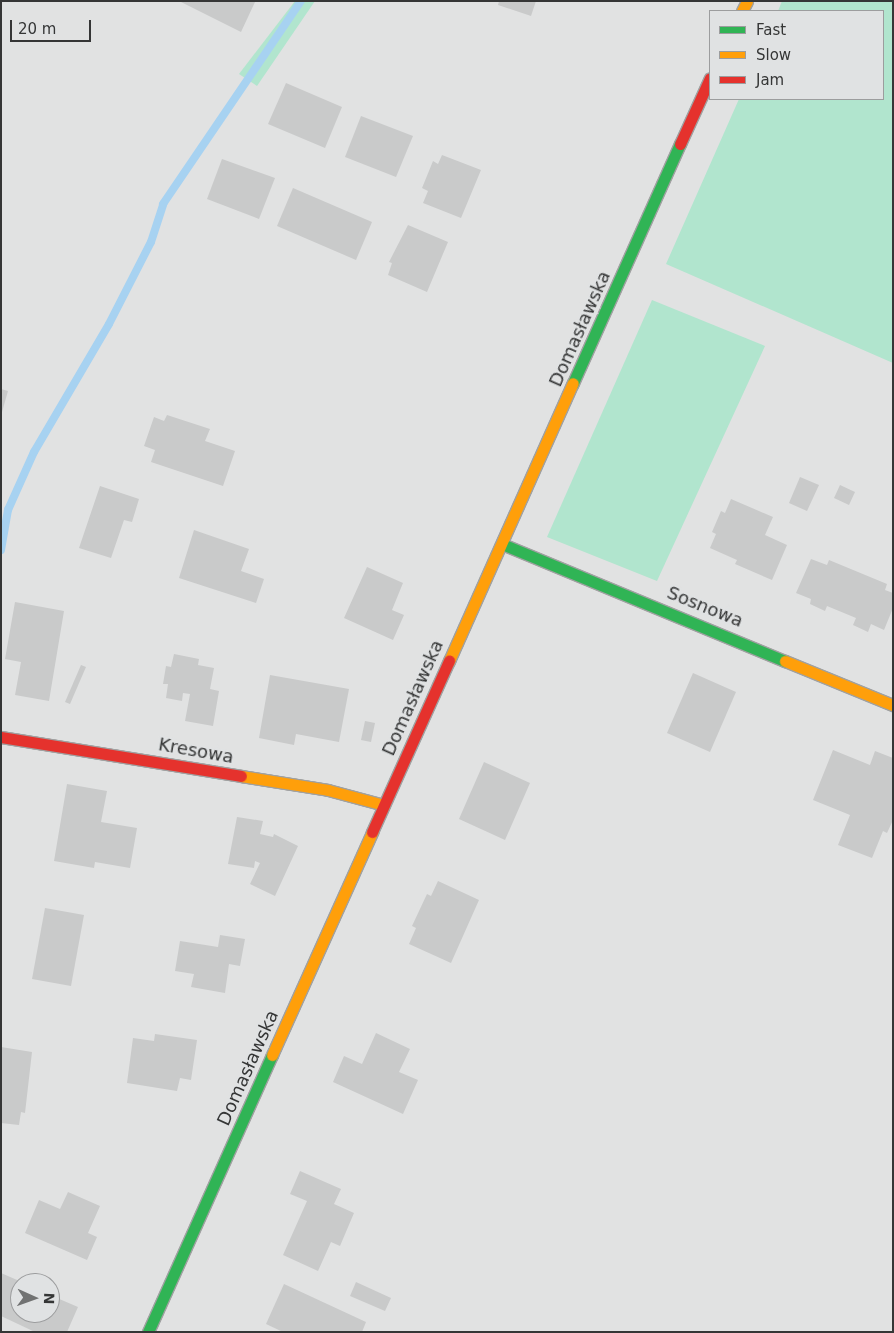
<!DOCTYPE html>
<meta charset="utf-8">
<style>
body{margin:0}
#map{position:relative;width:894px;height:1333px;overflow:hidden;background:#e1e2e2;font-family:"DejaVu Sans",sans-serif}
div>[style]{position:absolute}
.green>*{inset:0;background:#b1e5ce}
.stream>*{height:8px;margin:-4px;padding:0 4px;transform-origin:4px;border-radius:4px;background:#a7d2f1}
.building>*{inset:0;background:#c9caca}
.roads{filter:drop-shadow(1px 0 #a0a1a1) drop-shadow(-1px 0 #a0a1a1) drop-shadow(0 1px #a0a1a1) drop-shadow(0 -1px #a0a1a1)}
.fast>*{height:11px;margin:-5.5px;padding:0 5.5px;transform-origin:5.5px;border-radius:5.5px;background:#30b455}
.slow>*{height:11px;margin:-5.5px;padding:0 5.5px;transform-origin:5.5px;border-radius:5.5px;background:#ff9f0a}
.jam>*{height:11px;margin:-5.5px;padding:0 5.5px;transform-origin:5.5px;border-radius:5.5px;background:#e5322d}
span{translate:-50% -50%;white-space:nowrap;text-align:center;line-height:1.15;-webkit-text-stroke:4px #e0e2e3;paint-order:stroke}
.street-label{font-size:18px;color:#353636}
.frame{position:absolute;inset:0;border:2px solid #353636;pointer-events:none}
.legend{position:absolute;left:709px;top:10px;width:175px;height:90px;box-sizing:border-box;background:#e0e2e3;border:1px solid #9c9d9e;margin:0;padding:6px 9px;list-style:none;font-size:15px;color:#353636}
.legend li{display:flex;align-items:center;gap:10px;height:25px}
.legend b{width:25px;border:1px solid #9c9d9e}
.north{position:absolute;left:10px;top:1273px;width:50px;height:50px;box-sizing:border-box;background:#e0e2e3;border:1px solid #9c9d9e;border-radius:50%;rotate:92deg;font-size:14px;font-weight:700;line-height:20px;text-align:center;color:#353636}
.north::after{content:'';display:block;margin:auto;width:18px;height:22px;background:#717272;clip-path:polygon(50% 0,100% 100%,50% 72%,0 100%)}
.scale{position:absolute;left:10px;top:20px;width:81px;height:22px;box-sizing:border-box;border:2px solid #353636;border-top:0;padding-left:6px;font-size:15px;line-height:18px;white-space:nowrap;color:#353636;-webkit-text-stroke:4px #e0e2e3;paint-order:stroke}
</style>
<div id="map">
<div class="green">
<i style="clip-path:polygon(295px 1px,315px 1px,257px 86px,239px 74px)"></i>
<i style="clip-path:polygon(782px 1px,893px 1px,893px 363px,666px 264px,739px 99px,883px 99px,883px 11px,778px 11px)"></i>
<i style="clip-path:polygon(652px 300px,765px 346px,657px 581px,547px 537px)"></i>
</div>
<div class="stream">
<i style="left:1px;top:550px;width:41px;rotate:-80.1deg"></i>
<i style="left:8px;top:510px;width:64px;rotate:-65.9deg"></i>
<i style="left:34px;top:452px;width:148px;rotate:-59.6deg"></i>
<i style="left:109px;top:324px;width:92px;rotate:-62.9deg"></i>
<i style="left:151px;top:242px;width:40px;rotate:-72deg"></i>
<i style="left:163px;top:204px;width:245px;rotate:-55.8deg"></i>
</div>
<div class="building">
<i style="clip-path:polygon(179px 1px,253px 1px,255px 2px,241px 32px)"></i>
<i style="clip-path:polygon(499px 1px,536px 1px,531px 16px,498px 5px)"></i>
<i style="clip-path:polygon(286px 83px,342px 107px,325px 148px,268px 124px)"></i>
<i style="clip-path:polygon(361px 116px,413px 136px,396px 177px,345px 157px)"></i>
<i style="clip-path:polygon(442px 155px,481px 170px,461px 218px,423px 203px,428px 191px,422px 188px,433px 161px,438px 164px)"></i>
<i style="clip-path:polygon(222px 159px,275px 178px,259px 219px,207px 199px)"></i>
<i style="clip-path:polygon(293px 188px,372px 222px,356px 260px,277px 226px)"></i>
<i style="clip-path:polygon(408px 225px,448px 242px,427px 292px,388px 275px,392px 263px,389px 262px)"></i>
<i style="clip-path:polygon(1px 389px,8px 391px,2px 412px,1px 411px)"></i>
<i style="clip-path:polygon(167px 415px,210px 429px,205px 441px,235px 451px,223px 486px,151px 462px,155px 450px,144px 446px,154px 417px,164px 421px)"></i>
<i style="clip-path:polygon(800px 477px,819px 485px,807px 511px,789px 503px)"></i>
<i style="clip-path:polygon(840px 485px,855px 492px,849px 505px,834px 498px)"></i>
<i style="clip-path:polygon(100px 486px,139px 499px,132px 522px,124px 520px,111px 558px,79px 548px)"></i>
<i style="clip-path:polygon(731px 499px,773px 517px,765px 535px,787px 545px,772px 580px,735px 564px,737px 560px,710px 548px,716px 534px,712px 532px,721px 511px,725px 513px)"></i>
<i style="clip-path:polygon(194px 530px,249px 549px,241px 571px,264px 579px,256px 603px,179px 578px)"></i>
<i style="clip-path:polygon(811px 559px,827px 565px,829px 560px,887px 584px,885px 590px,893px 593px,893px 608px,884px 630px,871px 624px,868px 632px,853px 625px,856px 618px,827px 606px,825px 611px,810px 604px,811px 599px,796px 593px)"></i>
<i style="clip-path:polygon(367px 567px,403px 583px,392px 610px,404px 615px,393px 640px,344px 618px)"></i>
<i style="clip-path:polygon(15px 602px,64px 611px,49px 701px,15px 695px,21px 662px,5px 659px)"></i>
<i style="clip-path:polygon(174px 654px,199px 659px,198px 665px,214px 668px,210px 689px,219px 691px,213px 726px,185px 721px,190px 694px,183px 693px,182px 701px,166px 698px,168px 684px,163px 684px,166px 666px,171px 667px)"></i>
<i style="clip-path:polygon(81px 665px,86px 667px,70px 704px,65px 702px)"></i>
<i style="clip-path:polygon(693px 673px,736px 692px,710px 752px,667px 733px)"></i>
<i style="clip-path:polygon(270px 675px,349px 689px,339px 742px,296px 734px,294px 745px,259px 738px)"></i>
<i style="clip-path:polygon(365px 721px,375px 723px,371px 742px,361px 740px)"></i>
<i style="clip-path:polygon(833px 750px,870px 765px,875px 751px,893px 758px,893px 820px,887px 833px,883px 831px,872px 858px,838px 845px,850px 815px,813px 800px)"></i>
<i style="clip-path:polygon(484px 762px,530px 783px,505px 840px,459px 819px)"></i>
<i style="clip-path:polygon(67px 784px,107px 791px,101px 822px,137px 828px,130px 868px,95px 862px,94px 868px,54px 861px)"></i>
<i style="clip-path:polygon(237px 817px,263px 821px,260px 834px,273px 837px,274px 834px,298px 846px,275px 896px,250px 884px,260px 863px,255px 861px,254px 868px,228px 864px)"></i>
<i style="clip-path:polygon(438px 881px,479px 900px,451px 963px,409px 944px,416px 928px,412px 926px,427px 894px,431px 896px)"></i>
<i style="clip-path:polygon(45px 908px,84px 915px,71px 986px,32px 979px)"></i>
<i style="clip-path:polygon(220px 935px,245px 939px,240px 966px,229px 964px,225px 993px,191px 987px,194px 974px,175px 971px,180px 941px,218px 947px)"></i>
<i style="clip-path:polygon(376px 1033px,410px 1049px,399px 1072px,418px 1080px,403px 1114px,333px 1082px,344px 1056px,362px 1064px)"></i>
<i style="clip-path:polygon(155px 1034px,197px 1040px,191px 1080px,180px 1078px,177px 1091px,127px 1083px,133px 1038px,154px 1041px)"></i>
<i style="clip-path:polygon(1px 1047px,32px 1052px,25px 1113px,21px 1112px,19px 1125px,1px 1123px)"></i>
<i style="clip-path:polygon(300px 1171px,341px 1189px,334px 1204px,354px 1213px,340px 1246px,331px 1242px,318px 1271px,283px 1255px,307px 1201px,290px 1194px)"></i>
<i style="clip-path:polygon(68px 1192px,100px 1206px,88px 1233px,97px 1237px,87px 1260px,25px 1233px,39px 1200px,60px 1209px)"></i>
<i style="clip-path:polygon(1px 1273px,24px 1283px,20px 1283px,20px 1313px,50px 1313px,50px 1295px,78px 1307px,67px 1332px,35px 1332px,1px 1316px)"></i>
<i style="clip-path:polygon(356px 1282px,391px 1298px,385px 1311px,350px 1296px)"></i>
<i style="clip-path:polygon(284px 1284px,366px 1322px,362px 1332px,283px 1332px,266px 1324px)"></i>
</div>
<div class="roads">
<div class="fast">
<i style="left:573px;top:383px;width:262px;rotate:-65.9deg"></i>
<i style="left:502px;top:544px;width:306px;rotate:22.5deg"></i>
<i style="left:148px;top:1332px;width:303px;rotate:-65.9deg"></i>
</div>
<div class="slow">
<i style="left:742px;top:11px;width:11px;rotate:-63deg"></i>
<i style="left:449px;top:661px;width:304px;rotate:-66deg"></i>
<i style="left:785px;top:661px;width:117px;rotate:22.2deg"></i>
<i style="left:241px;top:776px;width:88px;rotate:9.1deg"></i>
<i style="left:328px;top:790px;width:58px;rotate:15deg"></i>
<i style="left:272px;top:1055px;width:244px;rotate:-65.8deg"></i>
</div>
<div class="jam">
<i style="left:680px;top:144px;width:72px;rotate:-65.6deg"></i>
<i style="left:1px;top:737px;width:243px;rotate:9.2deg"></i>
<i style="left:372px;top:832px;width:188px;rotate:-65.8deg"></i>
</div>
</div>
<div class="street-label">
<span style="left:580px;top:329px;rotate:-66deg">Domasławska</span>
<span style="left:705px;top:607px;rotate:22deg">Sosnowa</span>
<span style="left:413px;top:698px;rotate:-66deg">Domasławska</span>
<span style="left:196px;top:751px;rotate:10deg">Kresowa</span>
<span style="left:248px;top:1068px;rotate:-66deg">Domasławska</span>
</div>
<div class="frame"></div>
<ul class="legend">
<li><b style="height:6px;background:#30b455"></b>Fast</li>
<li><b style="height:6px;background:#ff9f0a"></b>Slow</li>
<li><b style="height:6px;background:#e5322d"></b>Jam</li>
</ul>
<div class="north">N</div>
<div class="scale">20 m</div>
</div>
